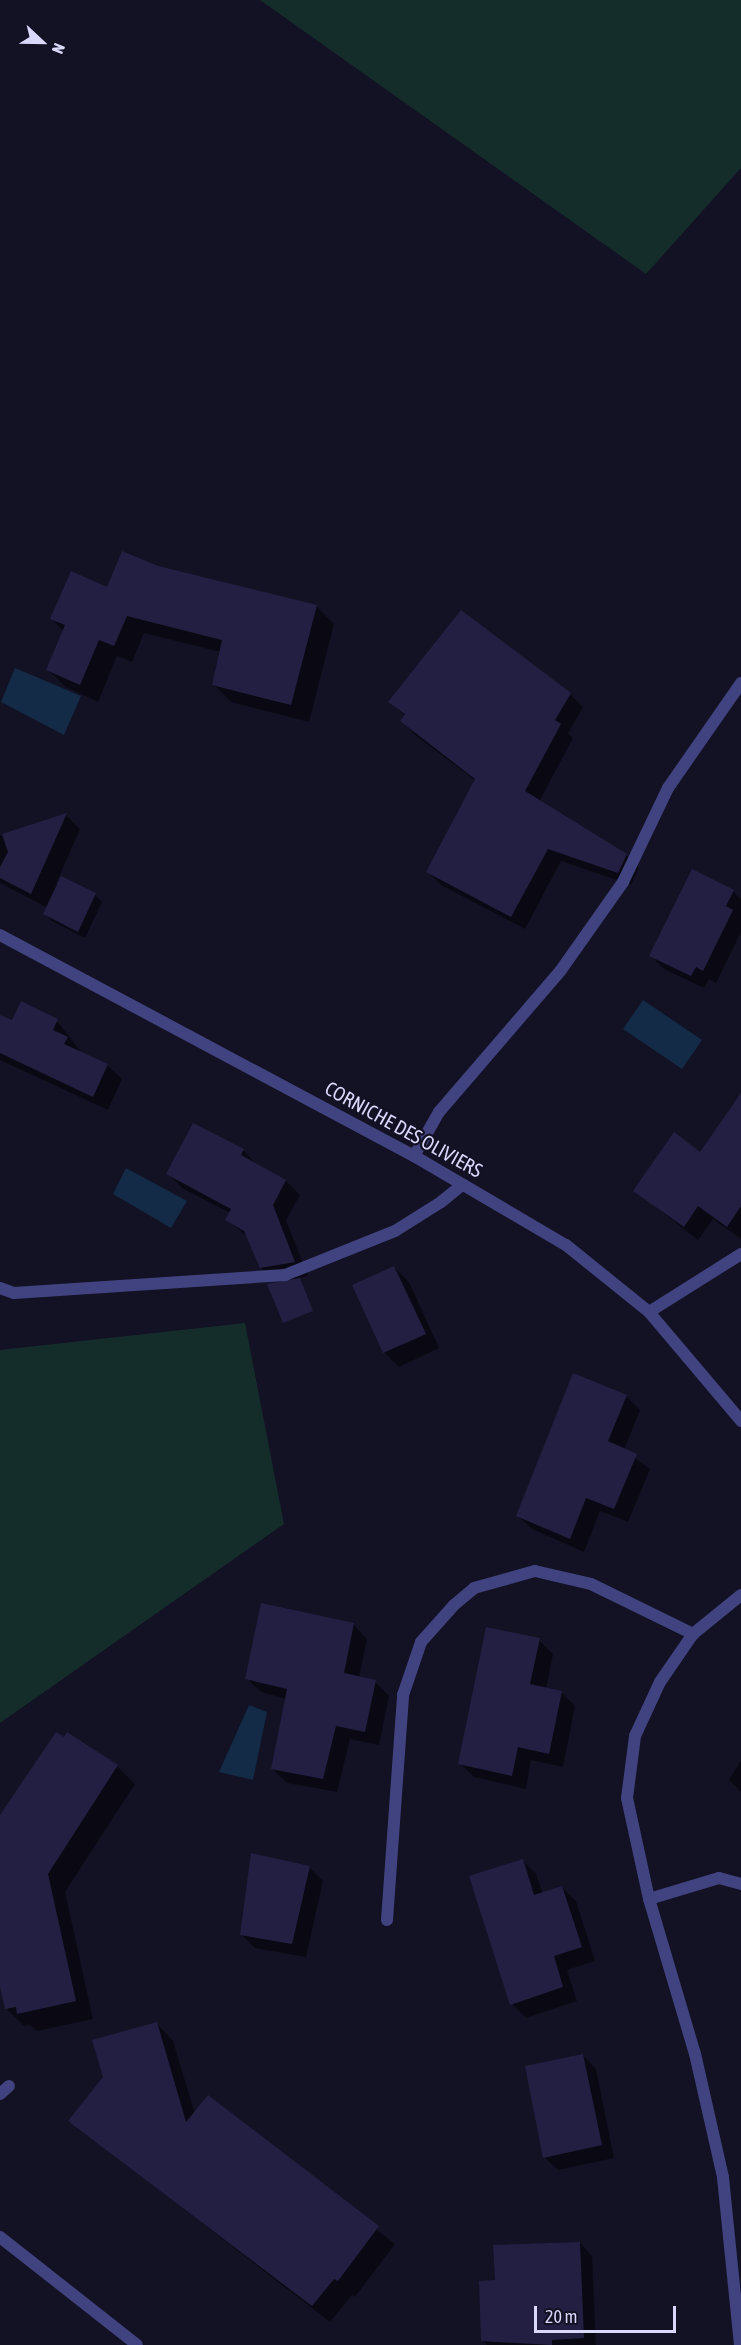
<!DOCTYPE html>
<style>
body{margin:0}
#map{position:relative;width:741px;height:2345px;overflow:hidden;background:#131124;font-family:"Asap Condensed",sans-serif}
div>[style]{position:absolute}
.green>*{inset:0;background:#152d2a}
.water>*{inset:0;background:#132b46}
.shadow>*{inset:0;background:#0007}
.building>*{inset:0;background:#231f43}
.service>*{height:12px;margin:-6px;padding:0 6px;transform-origin:6px;border-radius:6px;background:#40437f}
.minor>*{height:12px;margin:-6px;padding:0 6px;transform-origin:6px;border-radius:6px;background:#40437f}
.tertiary>*{height:12px;margin:-6px;padding:0 6px;transform-origin:6px;border-radius:6px;background:#40437f}
span{translate:-50% -50%;white-space:nowrap;text-align:center;line-height:1.15;-webkit-text-stroke:4.5px #131124;paint-order:stroke}
.street-label{font-size:20px;color:#d9d8fb}
.north{position:absolute;left:12px;top:12px;width:60px;height:60px;-webkit-text-stroke:4px #131124;paint-order:stroke;rotate:112deg;font-size:16px;font-weight:700;line-height:24px;text-align:center;color:#d9d8fb}
.north::after{content:'';display:block;margin:auto;width:21px;height:27px;background:#d9d8fb;clip-path:polygon(50% 0,100% 100%,50% 72%,0 100%)}
.scale{position:absolute;left:534px;top:2306px;width:142px;height:27px;box-sizing:border-box;border:3px solid #d9d8fb;border-top:0;padding-left:8px;font-size:18px;line-height:21px;white-space:nowrap;color:#d9d8fb;-webkit-text-stroke:4px #131124;paint-order:stroke}
</style>
<div id="map">
<div class="green">
<i style="clip-path:polygon(260px 0,741px 0,741px 168px,646px 274px)"></i>
<i style="clip-path:polygon(245px 1323px,284px 1524px,0 1723px,0 1350px)"></i>
</div>
<div class="water">
<i style="clip-path:polygon(15px 668px,81px 696px,64px 735px,1px 702px)"></i>
<i style="clip-path:polygon(643px 1000px,702px 1040px,682px 1069px,623px 1029px)"></i>
<i style="clip-path:polygon(126px 1168px,187px 1201px,171px 1228px,113px 1194px)"></i>
<i style="clip-path:polygon(249px 1705px,267px 1712px,253px 1780px,219px 1772px)"></i>
</div>
<div class="shadow">
<i style="clip-path:polygon(158px 567px,317px 607px,334px 624px,309px 722px,231px 702px,214px 685px,221px 652px,144px 633px,132px 662px,117px 656px,98px 702px,66px 687px,48px 670px,64px 631px,52px 619px)"></i>
<i style="clip-path:polygon(570px 694px,583px 707px,568px 733px,573px 738px,539px 802px,626px 855px,639px 868px,631px 885px,561px 861px,525px 929px,441px 885px,428px 872px,476px 781px,414px 734px,402px 721px,405px 716px,390px 702px)"></i>
<i style="clip-path:polygon(66px 815px,80px 829px,56px 884px,95px 895px,102px 902px,85px 938px,52px 921px,45px 914px,48px 908px,0 883px,0 836px)"></i>
<i style="clip-path:polygon(733px 891px,741px 899px,741px 932px,716px 983px,709px 979px,704px 988px,664px 969px,651px 956px)"></i>
<i style="clip-path:polygon(22px 1003px,57px 1021px,82px 1053px,107px 1065px,122px 1079px,108px 1110px,0 1060px,0 1017px,12px 1022px)"></i>
<i style="clip-path:polygon(741px 1109px,741px 1239px,713px 1219px,698px 1240px,635px 1191px,701px 1154px)"></i>
<i style="clip-path:polygon(194px 1125px,244px 1151px,257px 1165px,286px 1181px,300px 1195px,286px 1220px,308px 1276px,276px 1282px,261px 1268px,249px 1238px,227px 1220px,230px 1213px,182px 1188px,168px 1173px)"></i>
<i style="clip-path:polygon(394px 1267px,409px 1282px,439px 1348px,399px 1367px,384px 1352px)"></i>
<i style="clip-path:polygon(626px 1396px,640px 1410px,624px 1450px,650px 1469px,628px 1522px,600px 1511px,584px 1552px,532px 1529px,518px 1516px)"></i>
<i style="clip-path:polygon(353px 1624px,367px 1639px,359px 1678px,375px 1682px,389px 1696px,379px 1745px,350px 1739px,337px 1792px,287px 1783px,273px 1769px,286px 1699px,261px 1692px,246px 1678px)"></i>
<i style="clip-path:polygon(539px 1640px,553px 1654px,546px 1689px,561px 1692px,575px 1706px,563px 1767px,531px 1760px,526px 1789px,474px 1777px,460px 1763px)"></i>
<i style="clip-path:polygon(741px 1760px,741px 1792px,729px 1780px)"></i>
<i style="clip-path:polygon(117px 1766px,135px 1784px,65px 1892px,93px 2019px,37px 2031px,30px 2025px,24px 2026px,6px 2008px,0 1979px,0 1822px)"></i>
<i style="clip-path:polygon(252px 1855px,309px 1867px,323px 1881px,306px 1957px,255px 1948px,241px 1934px)"></i>
<i style="clip-path:polygon(522px 1860px,536px 1874px,543px 1894px,562px 1887px,576px 1901px,595px 1961px,567px 1970px,577px 2001px,526px 2018px,512px 2004px)"></i>
<i style="clip-path:polygon(157px 2024px,173px 2041px,195px 2114px,208px 2098px,395px 2244px,355px 2297px,352px 2295px,330px 2322px,70px 2121px,104px 2078px)"></i>
<i style="clip-path:polygon(583px 2055px,596px 2069px,614px 2158px,558px 2170px,544px 2157px)"></i>
<i style="clip-path:polygon(580px 2243px,592px 2256px,596px 2345px,487px 2345px,483px 2341px,497px 2282px)"></i>
</div>
<div class="building">
<i style="clip-path:polygon(122px 551px,158px 566px,317px 605px,291px 705px,212px 685px,222px 640px,127px 616px,114px 646px,99px 640px,80px 685px,46px 670px,65px 625px,50px 619px,71px 571px,107px 587px)"></i>
<i style="clip-path:polygon(461px 610px,571px 693px,555px 720px,561px 724px,525px 791px,627px 854px,618px 873px,548px 849px,511px 917px,426px 872px,475px 779px,400px 721px,405px 714px,388px 702px)"></i>
<i style="clip-path:polygon(67px 813px,31px 894px,0 878px,0 867px,8px 852px,2px 834px)"></i>
<i style="clip-path:polygon(692px 869px,734px 890px,726px 906px,733px 910px,703px 971px,696px 967px,691px 976px,649px 956px)"></i>
<i style="clip-path:polygon(61px 876px,96px 893px,78px 932px,43px 914px)"></i>
<i style="clip-path:polygon(21px 1001px,58px 1019px,53px 1030px,68px 1037px,64px 1044px,108px 1064px,93px 1097px,0 1053px,0 1015px,12px 1020px)"></i>
<i style="clip-path:polygon(741px 1093px,741px 1206px,727px 1227px,698px 1206px,684px 1227px,633px 1191px,674px 1132px,700px 1152px)"></i>
<i style="clip-path:polygon(193px 1123px,244px 1149px,241px 1155px,286px 1180px,273px 1205px,295px 1262px,260px 1268px,244px 1231px,225px 1220px,231px 1209px,166px 1174px)"></i>
<i style="clip-path:polygon(394px 1266px,426px 1334px,383px 1353px,352px 1285px)"></i>
<i style="clip-path:polygon(300px 1278px,313px 1311px,283px 1323px,267px 1284px)"></i>
<i style="clip-path:polygon(573px 1373px,627px 1395px,608px 1441px,637px 1454px,614px 1509px,586px 1498px,570px 1539px,516px 1516px)"></i>
<i style="clip-path:polygon(261px 1603px,354px 1623px,344px 1673px,376px 1680px,365px 1732px,336px 1726px,323px 1779px,271px 1769px,287px 1689px,245px 1679px)"></i>
<i style="clip-path:polygon(486px 1627px,540px 1638px,530px 1684px,562px 1691px,549px 1754px,518px 1747px,512px 1776px,458px 1764px)"></i>
<i style="clip-path:polygon(56px 1732px,64px 1737px,67px 1732px,118px 1765px,48px 1874px,76px 2001px,17px 2014px,16px 2007px,5px 2009px,0 1987px,0 1815px)"></i>
<i style="clip-path:polygon(251px 1853px,310px 1866px,292px 1944px,240px 1935px)"></i>
<i style="clip-path:polygon(523px 1859px,534px 1895px,562px 1886px,582px 1947px,554px 1956px,563px 1987px,510px 2005px,469px 1876px)"></i>
<i style="clip-path:polygon(157px 2022px,186px 2122px,208px 2095px,379px 2226px,338px 2281px,334px 2279px,312px 2306px,68px 2121px,103px 2077px,92px 2040px)"></i>
<i style="clip-path:polygon(583px 2054px,602px 2145px,543px 2158px,525px 2066px)"></i>
<i style="clip-path:polygon(580px 2242px,584px 2338px,552px 2340px,552px 2345px,481px 2341px,479px 2281px,495px 2280px,493px 2245px)"></i>
</div>
<div class="service">
<i style="left:0;top:1288px;width:15px;rotate:20deg"></i>
<i style="left:14px;top:1293px;width:272px;rotate:-3.8deg"></i>
<i style="left:285px;top:1275px;width:118px;rotate:-21.8deg"></i>
<i style="left:395px;top:1231px;width:54px;rotate:-32.2deg"></i>
<i style="left:441px;top:1202px;width:28px;rotate:-39deg"></i>
<i style="left:649px;top:1312px;width:109px;rotate:-32.2deg"></i>
</div>
<div class="minor">
<i style="left:414px;top:1156px;width:51px;rotate:-60.4deg"></i>
<i style="left:439px;top:1112px;width:187px;rotate:-49.3deg"></i>
<i style="left:561px;top:970px;width:108px;rotate:-54.8deg"></i>
<i style="left:623px;top:882px;width:104px;rotate:-64.4deg"></i>
<i style="left:668px;top:788px;width:128px;rotate:-55.2deg"></i>
<i style="left:649px;top:1899px;width:73px;rotate:-16.7deg"></i>
<i style="left:719px;top:1878px;width:23px;rotate:15deg"></i>
<i style="left:387px;top:1920px;width:226px;rotate:-85.9deg"></i>
<i style="left:403px;top:1695px;width:56px;rotate:-71.2deg"></i>
<i style="left:421px;top:1642px;width:50px;rotate:-48.3deg"></i>
<i style="left:454px;top:1605px;width:26px;rotate:-40deg"></i>
<i style="left:474px;top:1588px;width:63px;rotate:-15.6deg"></i>
<i style="left:535px;top:1571px;width:57px;rotate:13.1deg"></i>
<i style="left:591px;top:1584px;width:114px;rotate:26.1deg"></i>
<i style="left:0;top:2094px;width:12px;rotate:-42deg"></i>
<i style="left:0;top:2237px;width:174px;rotate:38.2deg"></i>
<i style="left:740px;top:2345px;width:169px;rotate:-95.8deg"></i>
<i style="left:723px;top:2177px;width:126px;rotate:-102.8deg"></i>
<i style="left:695px;top:2054px;width:162px;rotate:-106.5deg"></i>
<i style="left:649px;top:1899px;width:103px;rotate:-102.3deg"></i>
<i style="left:627px;top:1798px;width:63px;rotate:-82.6deg"></i>
<i style="left:635px;top:1736px;width:60px;rotate:-65.2deg"></i>
<i style="left:660px;top:1682px;width:58px;rotate:-55.5deg"></i>
<i style="left:693px;top:1634px;width:62px;rotate:-39.1deg"></i>
</div>
<div class="tertiary">
<i style="left:0;top:935px;width:469px;rotate:28.1deg"></i>
<i style="left:414px;top:1156px;width:176px;rotate:30.4deg"></i>
<i style="left:566px;top:1245px;width:107px;rotate:38.9deg"></i>
<i style="left:649px;top:1312px;width:143px;rotate:49.8deg"></i>
</div>
<div class="street-label">
<span style="left:404px;top:1129px;rotate:29deg">CORNICHE DES OLIVIERS</span>
</div>
<div class="north">N</div>
<div class="scale">20 m</div>
</div>
